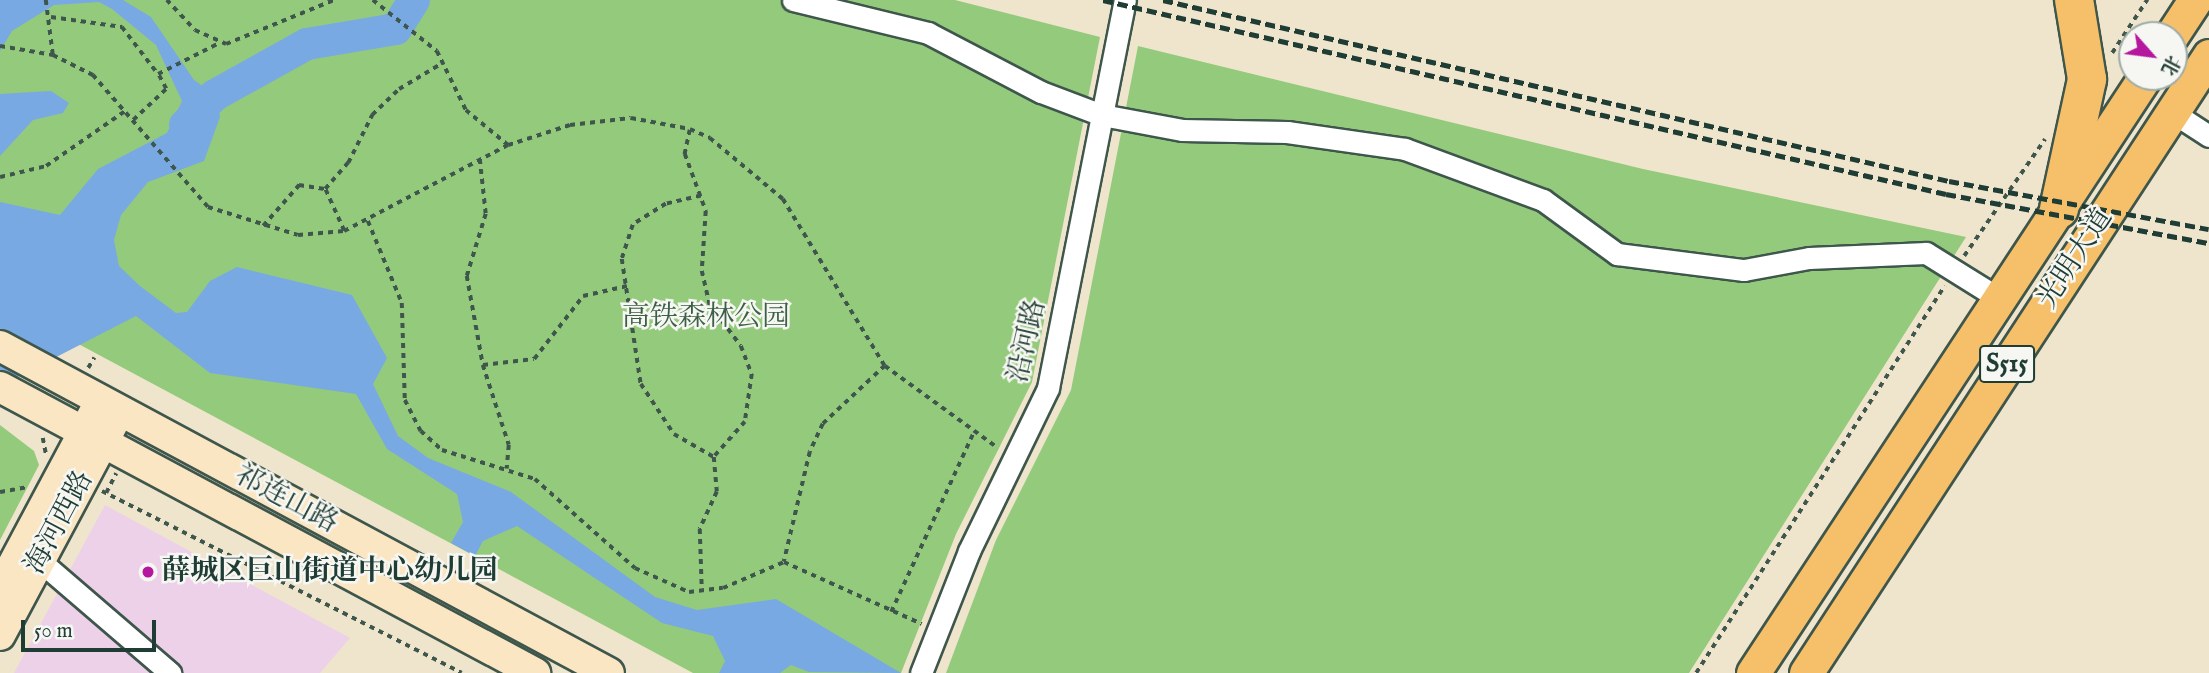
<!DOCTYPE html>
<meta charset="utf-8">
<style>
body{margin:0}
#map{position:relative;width:2209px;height:673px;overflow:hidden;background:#efe5cc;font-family:"IM FELL English","Noto Serif SC",serif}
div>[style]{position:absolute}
.built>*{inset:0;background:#edd1e9}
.green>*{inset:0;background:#94ca7c}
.water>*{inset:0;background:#78a9e3}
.river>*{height:32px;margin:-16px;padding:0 16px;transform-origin:16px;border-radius:16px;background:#78a9e3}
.path>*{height:3.5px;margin-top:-1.75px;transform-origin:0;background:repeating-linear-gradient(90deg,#3e564b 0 5px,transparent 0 10px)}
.roads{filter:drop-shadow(2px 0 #3e564b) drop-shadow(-2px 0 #3e564b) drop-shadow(0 2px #3e564b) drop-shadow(0 -2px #3e564b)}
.street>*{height:21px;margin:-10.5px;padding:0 10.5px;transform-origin:10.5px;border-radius:10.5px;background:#fff}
.secondary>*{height:30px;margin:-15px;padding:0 15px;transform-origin:15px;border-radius:15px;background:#fbe6c4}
.primary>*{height:33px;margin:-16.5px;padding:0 16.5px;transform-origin:16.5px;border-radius:16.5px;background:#f6c06b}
.highway>*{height:38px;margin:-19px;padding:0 19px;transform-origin:19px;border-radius:19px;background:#f6c06b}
.rail>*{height:5px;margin-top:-2.5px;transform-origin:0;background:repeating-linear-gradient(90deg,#1f3d34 0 10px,transparent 0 15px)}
.dots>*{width:19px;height:19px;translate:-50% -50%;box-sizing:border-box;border:4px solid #f6f6f2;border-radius:50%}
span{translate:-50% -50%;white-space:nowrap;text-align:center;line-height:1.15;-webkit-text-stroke:5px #f6f6f2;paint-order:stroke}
.shield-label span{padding:2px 5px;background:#f6f6f2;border:2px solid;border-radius:5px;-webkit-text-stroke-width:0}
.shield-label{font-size:26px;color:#1f3d34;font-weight:700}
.street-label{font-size:28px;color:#1f3d34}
.park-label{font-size:28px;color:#3c6046}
.poi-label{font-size:28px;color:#1f3d34;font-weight:700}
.left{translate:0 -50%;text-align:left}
.north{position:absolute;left:2118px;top:21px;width:70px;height:70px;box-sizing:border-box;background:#f6f6f2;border:2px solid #a0aca6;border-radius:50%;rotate:118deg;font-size:19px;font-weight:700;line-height:28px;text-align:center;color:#1f3d34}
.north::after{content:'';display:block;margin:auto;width:24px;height:32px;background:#b5179e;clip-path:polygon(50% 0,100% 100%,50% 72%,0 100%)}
.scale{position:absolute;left:21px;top:620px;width:135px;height:32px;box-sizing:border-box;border:4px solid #1f3d34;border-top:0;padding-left:9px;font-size:21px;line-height:24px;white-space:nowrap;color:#1f3d34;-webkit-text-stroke:5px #f6f6f2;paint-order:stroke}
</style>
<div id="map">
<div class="built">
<i style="clip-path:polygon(105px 505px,350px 638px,320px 673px,14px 673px)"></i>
</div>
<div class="green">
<i style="clip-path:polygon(0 0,955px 0,1100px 37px,1032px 382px,956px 534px,901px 673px,693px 673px,0 302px)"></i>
<i style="clip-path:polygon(1138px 46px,1643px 169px,1966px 237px,1689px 673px,946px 673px,996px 540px,1071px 390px)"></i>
<i style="clip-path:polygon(0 425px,34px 451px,39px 465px,0 540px)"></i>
</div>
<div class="water">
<i style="clip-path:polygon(0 0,123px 0,151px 17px,194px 80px,215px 95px,220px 117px,204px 161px,148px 182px,121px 215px,114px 240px,119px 266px,140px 286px,176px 313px,187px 312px,210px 281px,237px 267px,352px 295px,387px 358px,373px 384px,398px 436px,428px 458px,511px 492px,655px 597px,697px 610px,776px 599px,901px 673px,809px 672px,791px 665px,780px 673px,719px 673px,725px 661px,713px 636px,662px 623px,517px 526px,483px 541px,475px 556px,451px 543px,463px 522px,457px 494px,387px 449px,356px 394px,210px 373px,136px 316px,0 386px,0 202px,60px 215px,98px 169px,167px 133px,182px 101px,156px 45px,112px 9px,99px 2px,54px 5px,12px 31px,0 51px)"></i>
<i style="clip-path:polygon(51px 91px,69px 103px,63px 113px,33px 120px,0 156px,0 94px)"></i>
</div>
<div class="river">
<i style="left:185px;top:125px;width:42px;rotate:-45deg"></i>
<i style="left:215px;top:95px;width:105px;rotate:-29deg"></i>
<i style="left:307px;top:44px;width:90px;rotate:-9.6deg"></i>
<i style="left:396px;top:29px;width:34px;rotate:-58deg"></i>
</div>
<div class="path">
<i style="left:46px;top:0;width:55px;rotate:82.7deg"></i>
<i style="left:167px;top:0;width:41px;rotate:47deg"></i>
<i style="left:195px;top:30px;width:34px;rotate:24deg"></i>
<i style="left:226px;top:44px;width:117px;rotate:-22.2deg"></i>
<i style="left:373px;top:0;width:82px;rotate:38.6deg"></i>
<i style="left:437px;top:51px;width:66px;rotate:63.8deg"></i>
<i style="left:466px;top:110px;width:55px;rotate:39.8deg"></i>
<i style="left:51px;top:17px;width:72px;rotate:8deg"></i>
<i style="left:122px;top:27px;width:59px;rotate:52.5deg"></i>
<i style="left:158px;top:74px;width:68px;rotate:-26.9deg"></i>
<i style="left:0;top:46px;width:54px;rotate:9.6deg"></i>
<i style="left:53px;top:55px;width:45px;rotate:26.6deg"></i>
<i style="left:93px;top:75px;width:175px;rotate:48.9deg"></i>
<i style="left:208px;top:207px;width:94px;rotate:17.3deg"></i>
<i style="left:298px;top:235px;width:46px;rotate:-5deg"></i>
<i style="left:344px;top:231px;width:185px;rotate:-27.7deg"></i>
<i style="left:508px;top:145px;width:65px;rotate:-17.9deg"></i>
<i style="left:570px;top:125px;width:61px;rotate:-6.5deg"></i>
<i style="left:631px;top:118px;width:60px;rotate:10.6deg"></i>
<i style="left:690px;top:129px;width:22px;rotate:24deg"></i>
<i style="left:710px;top:138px;width:95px;rotate:39.9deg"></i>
<i style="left:783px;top:199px;width:196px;rotate:58.6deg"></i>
<i style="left:885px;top:366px;width:140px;rotate:36deg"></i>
<i style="left:2112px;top:53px;width:64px;rotate:-56.6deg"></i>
<i style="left:133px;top:120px;width:45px;rotate:-43.2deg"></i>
<i style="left:166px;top:89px;width:17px;rotate:-118deg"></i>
<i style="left:690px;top:130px;width:25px;rotate:102deg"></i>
<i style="left:685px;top:154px;width:61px;rotate:69.8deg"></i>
<i style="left:706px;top:211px;width:60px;rotate:93.8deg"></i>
<i style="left:702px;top:271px;width:35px;rotate:77deg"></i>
<i style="left:710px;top:305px;width:51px;rotate:52.9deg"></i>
<i style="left:741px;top:346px;width:30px;rotate:69deg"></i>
<i style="left:752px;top:374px;width:49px;rotate:98.3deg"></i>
<i style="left:745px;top:422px;width:47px;rotate:131.5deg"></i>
<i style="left:714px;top:457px;width:35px;rotate:85deg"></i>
<i style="left:717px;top:492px;width:41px;rotate:114.7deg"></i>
<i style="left:700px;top:529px;width:61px;rotate:88.1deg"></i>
<i style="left:480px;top:159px;width:55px;rotate:83.8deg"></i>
<i style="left:486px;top:214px;width:65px;rotate:107deg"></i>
<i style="left:467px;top:276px;width:90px;rotate:79.8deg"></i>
<i style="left:483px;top:365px;width:84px;rotate:72deg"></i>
<i style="left:509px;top:445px;width:24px;rotate:95deg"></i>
<i style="left:0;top:177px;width:47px;rotate:-13.4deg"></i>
<i style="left:46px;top:166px;width:96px;rotate:-34.8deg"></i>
<i style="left:701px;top:196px;width:36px;rotate:167deg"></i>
<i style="left:666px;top:204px;width:39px;rotate:148deg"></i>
<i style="left:633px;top:225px;width:36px;rotate:108deg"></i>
<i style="left:622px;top:259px;width:126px;rotate:81.4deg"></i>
<i style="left:641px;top:384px;width:60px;rotate:56.6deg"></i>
<i style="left:674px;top:434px;width:46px;rotate:29.9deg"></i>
<i style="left:368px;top:221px;width:89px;rotate:67.5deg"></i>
<i style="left:402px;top:303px;width:97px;rotate:88.2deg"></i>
<i style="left:405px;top:400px;width:35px;rotate:63deg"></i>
<i style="left:421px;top:431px;width:28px;rotate:42deg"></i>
<i style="left:442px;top:450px;width:97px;rotate:17.3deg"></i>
<i style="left:535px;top:479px;width:134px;rotate:41.7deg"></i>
<i style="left:635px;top:568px;width:59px;rotate:24deg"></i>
<i style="left:689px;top:592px;width:34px;rotate:-7deg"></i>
<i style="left:723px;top:588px;width:66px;rotate:-23.1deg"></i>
<i style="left:263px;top:226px;width:55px;rotate:-48.7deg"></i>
<i style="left:299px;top:185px;width:26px;rotate:9deg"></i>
<i style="left:344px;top:231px;width:46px;rotate:-114.3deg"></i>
<i style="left:325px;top:189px;width:35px;rotate:-49deg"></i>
<i style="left:348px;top:163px;width:54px;rotate:-63.4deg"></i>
<i style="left:372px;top:115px;width:37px;rotate:-44deg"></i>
<i style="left:399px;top:89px;width:52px;rotate:-31deg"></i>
<i style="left:1964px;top:256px;width:142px;rotate:-55.3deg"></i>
<i style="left:483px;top:365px;width:51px;rotate:-6.7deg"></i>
<i style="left:534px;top:359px;width:80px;rotate:-52.1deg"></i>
<i style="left:583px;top:296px;width:45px;rotate:-12.8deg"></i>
<i style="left:885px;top:366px;width:85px;rotate:136.9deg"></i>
<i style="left:823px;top:424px;width:31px;rotate:115deg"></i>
<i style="left:810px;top:452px;width:113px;rotate:103.3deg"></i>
<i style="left:784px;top:562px;width:151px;rotate:24.2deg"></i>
<i style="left:88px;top:368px;width:12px;rotate:-59deg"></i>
<i style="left:43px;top:438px;width:16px;rotate:79deg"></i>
<i style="left:102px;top:491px;width:403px;rotate:26.8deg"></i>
<i style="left:0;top:492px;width:27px;rotate:-10deg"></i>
<i style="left:106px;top:493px;width:22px;rotate:-63deg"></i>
<i style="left:891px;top:612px;width:196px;rotate:-65.3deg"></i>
<i style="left:1696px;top:673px;width:460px;rotate:-57.3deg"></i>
</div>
<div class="roads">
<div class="street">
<i style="left:793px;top:0;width:139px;rotate:13.7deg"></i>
<i style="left:928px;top:33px;width:127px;rotate:27.6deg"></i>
<i style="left:1041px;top:92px;width:65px;rotate:20.7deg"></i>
<i style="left:1102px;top:115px;width:81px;rotate:10.6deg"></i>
<i style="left:1182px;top:130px;width:105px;rotate:1.1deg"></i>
<i style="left:1287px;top:132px;width:119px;rotate:8.2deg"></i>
<i style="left:1405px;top:149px;width:147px;rotate:20.3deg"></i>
<i style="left:1543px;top:200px;width:92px;rotate:36.1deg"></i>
<i style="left:1617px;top:254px;width:128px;rotate:7.2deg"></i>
<i style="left:1744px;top:270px;width:66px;rotate:-10.5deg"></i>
<i style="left:1809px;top:258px;width:117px;rotate:-2.4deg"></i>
<i style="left:1926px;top:253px;width:87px;rotate:31.9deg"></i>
<i style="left:2172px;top:112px;width:44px;rotate:33deg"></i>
<i style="left:40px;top:561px;width:172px;rotate:40.7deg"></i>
<i style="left:921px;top:673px;width:131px;rotate:-68.5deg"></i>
<i style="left:969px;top:551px;width:181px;rotate:-64.1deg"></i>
<i style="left:1048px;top:388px;width:396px;rotate:-78.8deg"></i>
</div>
<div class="secondary">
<i style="left:0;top:346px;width:691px;rotate:28.23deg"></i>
<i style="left:0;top:387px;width:607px;rotate:28.13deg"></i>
<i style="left:0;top:589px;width:200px;rotate:-61.9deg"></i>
<i style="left:0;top:635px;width:238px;rotate:-61.9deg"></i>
</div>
<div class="primary">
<i style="left:2172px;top:35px;width:42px;rotate:-56.7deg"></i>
<i style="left:1753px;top:673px;width:713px;rotate:-56.67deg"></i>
<i style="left:1806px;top:673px;width:737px;rotate:-56.85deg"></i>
</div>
<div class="highway">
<i style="left:2059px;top:209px;width:133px;rotate:-77.8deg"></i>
<i style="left:2087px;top:79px;width:80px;rotate:-99.3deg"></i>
</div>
</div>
<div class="rail">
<i style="left:1103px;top:0;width:865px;rotate:12.96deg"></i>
<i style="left:1946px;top:194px;width:268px;rotate:10.6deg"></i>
<i style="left:1163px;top:0;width:807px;rotate:12.97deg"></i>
<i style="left:1949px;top:181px;width:264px;rotate:10.5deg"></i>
</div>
<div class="dots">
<i style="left:148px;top:572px;background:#b5179e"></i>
</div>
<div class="shield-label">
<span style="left:2007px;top:364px">S515</span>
</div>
<div class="street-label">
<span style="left:2076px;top:259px;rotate:-57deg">光明大道</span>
<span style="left:1028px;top:341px;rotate:-77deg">沿河路</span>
<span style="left:286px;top:500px;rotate:28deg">祁连山路</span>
<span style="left:60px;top:523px;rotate:-62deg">海河西路</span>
</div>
<div class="park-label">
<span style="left:706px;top:318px">高铁森林公园</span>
</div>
<div class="poi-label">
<span class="left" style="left:162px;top:572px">薛城区巨山街道中心幼儿园</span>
</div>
<div class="north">北</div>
<div class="scale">50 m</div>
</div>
